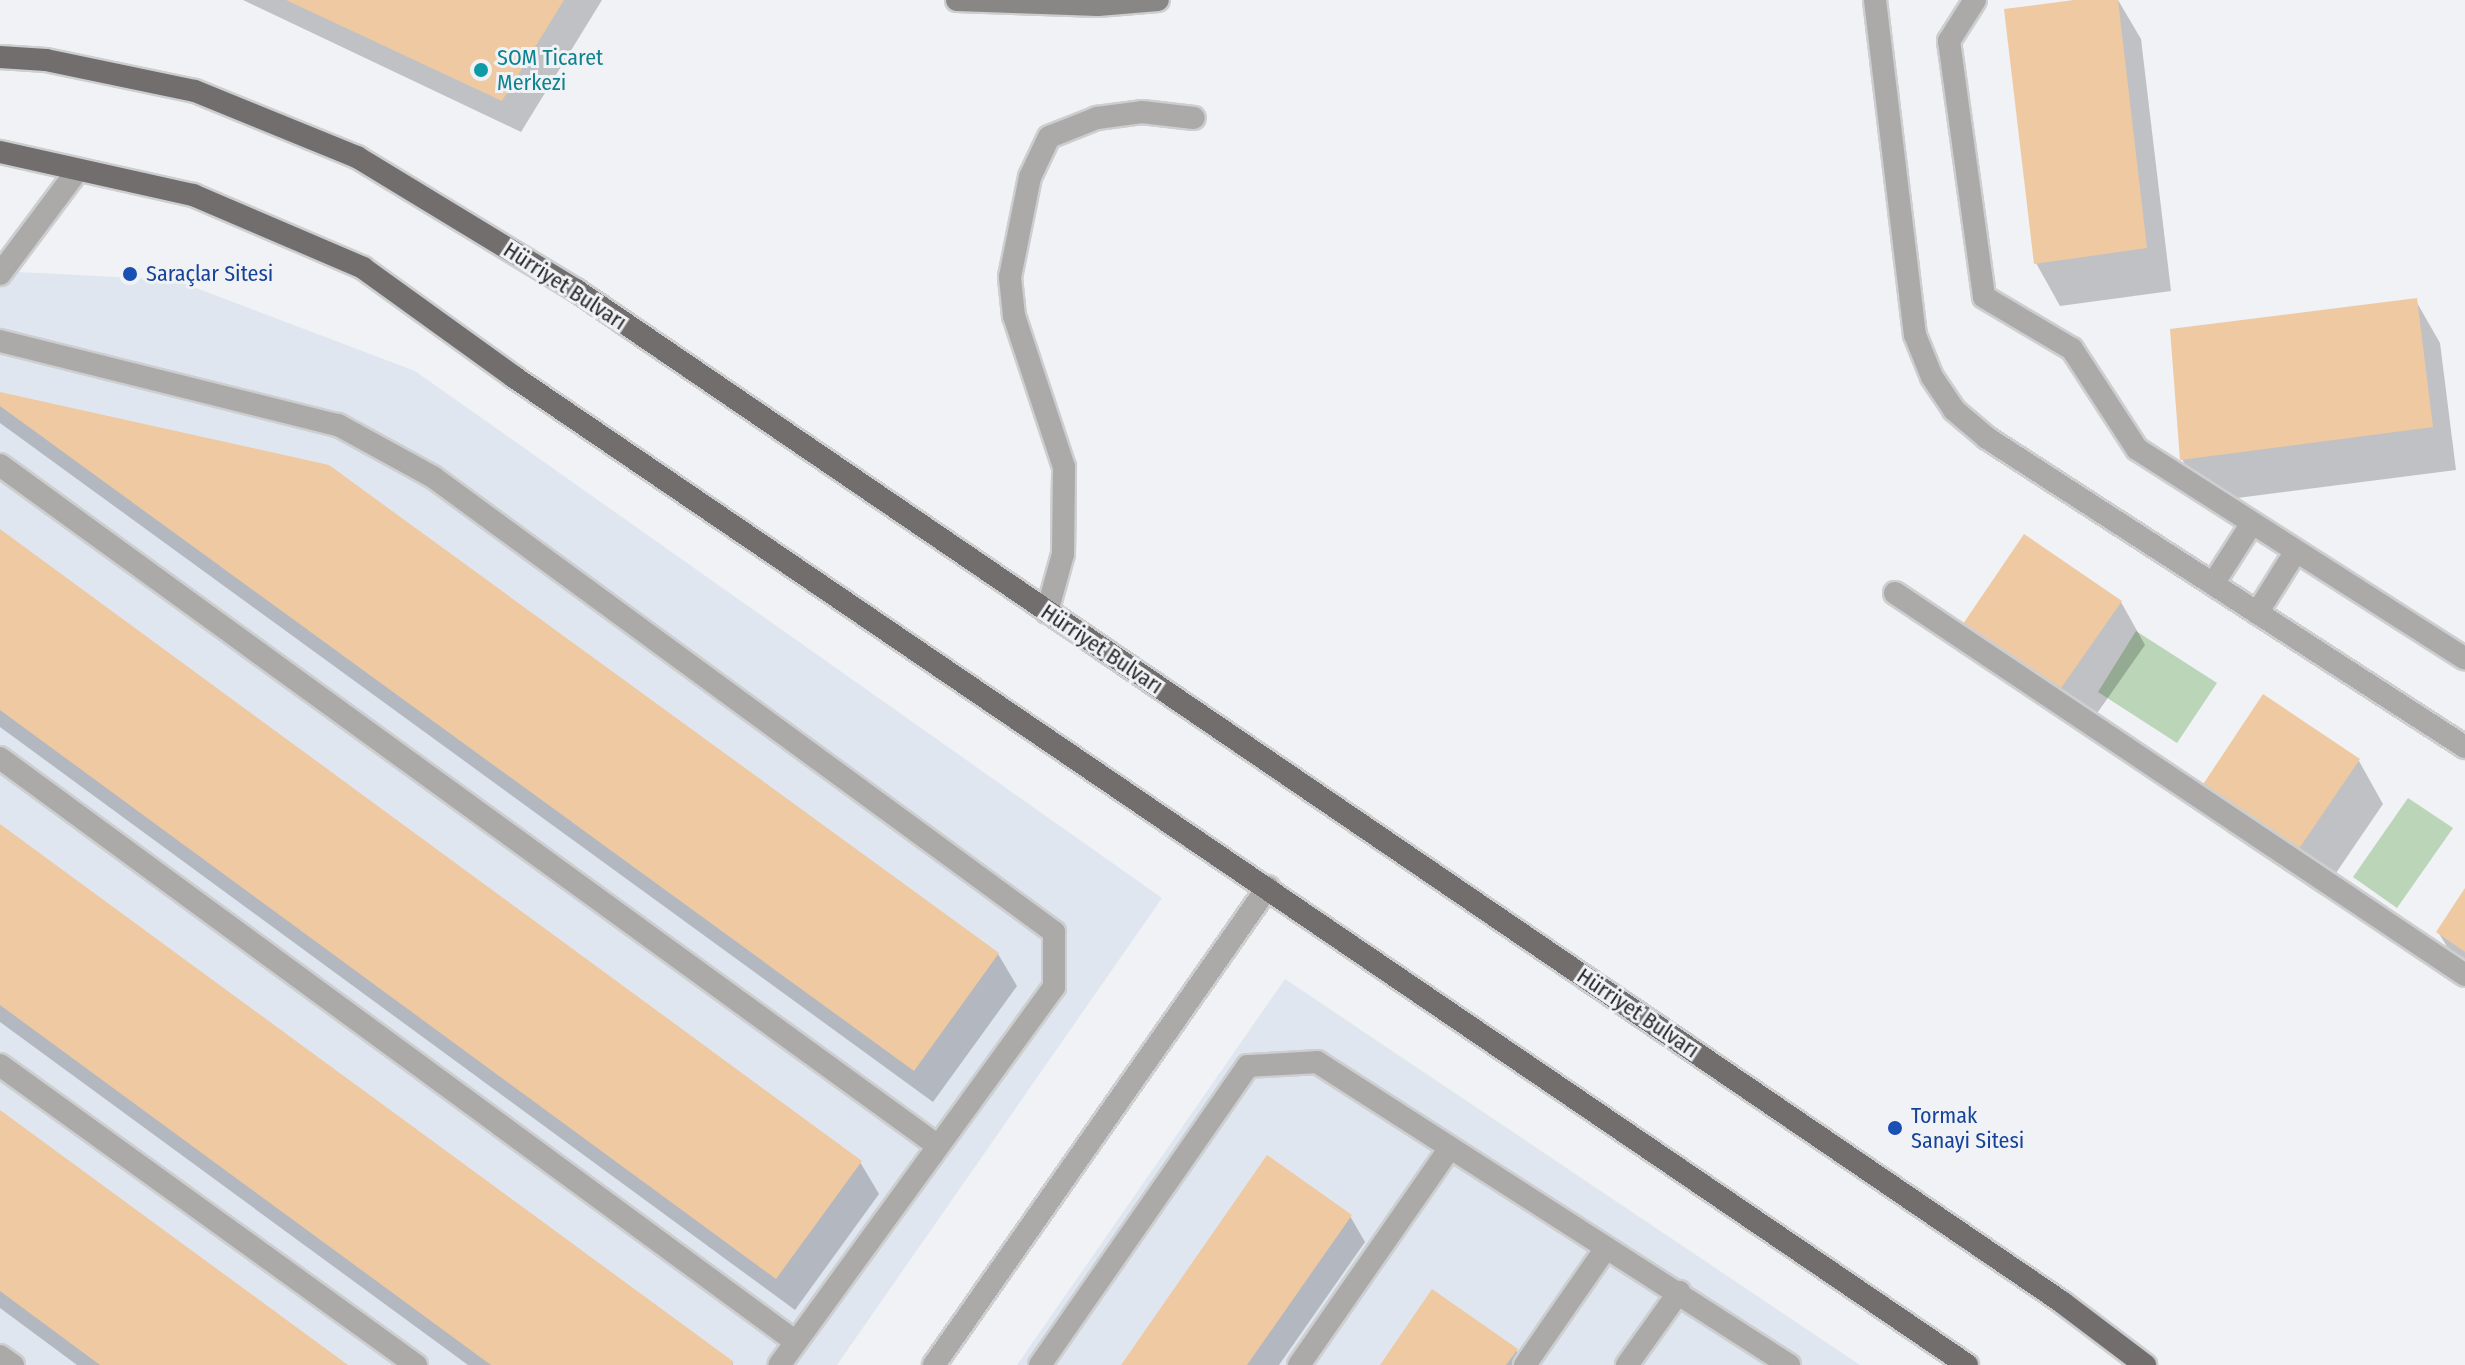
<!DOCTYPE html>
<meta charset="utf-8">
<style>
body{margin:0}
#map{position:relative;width:2465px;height:1365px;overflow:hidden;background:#f0f2f5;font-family:"Fira Sans Condensed",sans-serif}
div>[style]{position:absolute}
.built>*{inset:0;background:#e0e6f0}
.green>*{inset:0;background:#bad5b7}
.shadow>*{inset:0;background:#0003}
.building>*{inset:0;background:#efc9a1}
.roads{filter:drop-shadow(2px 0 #ccced0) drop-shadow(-2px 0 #ccced0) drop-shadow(0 2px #ccced0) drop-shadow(0 -2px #ccced0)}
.service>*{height:22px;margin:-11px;padding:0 11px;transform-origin:11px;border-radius:11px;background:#abaaa9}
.minor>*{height:22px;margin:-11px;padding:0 11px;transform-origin:11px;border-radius:11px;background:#abaaa9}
.secondary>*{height:22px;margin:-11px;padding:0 11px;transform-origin:11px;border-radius:11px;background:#898786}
.primary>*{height:22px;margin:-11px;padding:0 11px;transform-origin:11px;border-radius:11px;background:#716e6d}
.dots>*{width:22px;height:22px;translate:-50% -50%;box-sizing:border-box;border:4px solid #f0f2f5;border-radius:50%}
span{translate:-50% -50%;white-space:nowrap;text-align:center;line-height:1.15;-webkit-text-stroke:6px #f0f2f5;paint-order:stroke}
.culture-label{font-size:22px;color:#0d838f}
.left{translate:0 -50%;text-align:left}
.transit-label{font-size:22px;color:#164399}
.street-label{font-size:22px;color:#28292a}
</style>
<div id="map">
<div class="built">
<i style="clip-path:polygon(0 271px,175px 280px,415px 371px,1162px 898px,837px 1365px,0 1365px)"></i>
<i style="clip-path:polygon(1285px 979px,1860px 1365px,1017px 1365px)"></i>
</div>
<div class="green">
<i style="clip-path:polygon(2136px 631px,2217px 683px,2177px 743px,2098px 692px)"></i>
<i style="clip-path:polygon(2408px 798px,2453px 828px,2397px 908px,2353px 877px)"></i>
</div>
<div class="shadow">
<i style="clip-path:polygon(243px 0,602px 0,521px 132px)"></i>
<i style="clip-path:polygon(2089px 0,2118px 0,2141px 39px,2171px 291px,2060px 306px,2036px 263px)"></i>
<i style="clip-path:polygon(2416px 301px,2440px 343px,2456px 470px,2206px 502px,2182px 459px)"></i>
<i style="clip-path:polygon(0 394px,998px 954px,1017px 986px,933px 1102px,0 423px)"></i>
<i style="clip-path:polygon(0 531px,860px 1162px,879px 1194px,795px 1310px,0 727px)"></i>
<i style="clip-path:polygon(2121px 602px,2145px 645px,2086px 729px,1990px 667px,1966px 624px)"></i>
<i style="clip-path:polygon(2359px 761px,2383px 804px,2321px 895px,2227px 832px,2202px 789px)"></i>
<i style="clip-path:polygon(0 827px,733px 1364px,733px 1365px,468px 1365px,0 1022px)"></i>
<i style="clip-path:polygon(2465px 892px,2465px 976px,2438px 932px)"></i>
<i style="clip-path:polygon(0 1112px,344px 1365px,77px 1365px,0 1308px)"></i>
<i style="clip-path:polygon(1350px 1216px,1365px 1242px,1279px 1365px,1124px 1365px)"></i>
<i style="clip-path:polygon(1516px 1350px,1525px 1365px,1382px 1365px)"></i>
</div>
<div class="building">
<i style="clip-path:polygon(286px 0,564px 0,502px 101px)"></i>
<i style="clip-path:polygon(2074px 0,2118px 0,2147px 248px,2034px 264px,2004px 9px)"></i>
<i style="clip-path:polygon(2417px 298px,2433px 427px,2180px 460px,2170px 329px)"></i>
<i style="clip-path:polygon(0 392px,329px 465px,999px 953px,914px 1071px,0 406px)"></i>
<i style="clip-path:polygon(0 529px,862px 1161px,776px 1279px,0 710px)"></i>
<i style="clip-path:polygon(2024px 534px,2122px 601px,2061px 688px,1963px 624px)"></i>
<i style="clip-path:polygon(2263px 694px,2360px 759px,2296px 853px,2200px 789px)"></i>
<i style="clip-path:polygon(0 824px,734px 1362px,732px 1365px,491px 1365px,0 1005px)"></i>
<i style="clip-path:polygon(2465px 888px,2465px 952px,2436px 932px)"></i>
<i style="clip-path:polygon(0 1110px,348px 1365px,100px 1365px,0 1291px)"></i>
<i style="clip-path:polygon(1267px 1155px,1352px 1215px,1247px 1365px,1121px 1365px)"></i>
<i style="clip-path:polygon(1432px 1289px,1518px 1349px,1506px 1365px,1380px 1365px)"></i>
</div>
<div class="roads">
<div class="service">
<i style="left:1975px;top:0;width:49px;rotate:122.4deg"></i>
<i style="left:1949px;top:41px;width:258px;rotate:82.2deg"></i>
<i style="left:1984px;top:297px;width:102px;rotate:30.6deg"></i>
<i style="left:2072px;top:349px;width:119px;rotate:57deg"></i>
<i style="left:2137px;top:449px;width:389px;rotate:32.6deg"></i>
<i style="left:0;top:274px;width:129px;rotate:-53.2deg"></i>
<i style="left:0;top:341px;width:348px;rotate:14deg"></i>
<i style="left:338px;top:425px;width:108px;rotate:28.7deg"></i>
<i style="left:433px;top:477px;width:770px;rotate:36.23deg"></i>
<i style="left:1054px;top:932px;width:55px;rotate:90deg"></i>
<i style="left:1054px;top:987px;width:467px;rotate:126deg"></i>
<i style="left:0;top:465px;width:1159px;rotate:35.98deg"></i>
<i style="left:2213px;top:584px;width:72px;rotate:-57.4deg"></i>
<i style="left:1895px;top:593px;width:686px;rotate:33.83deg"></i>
<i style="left:1047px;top:612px;width:60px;rotate:-74.6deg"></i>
<i style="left:1063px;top:554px;width:87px;rotate:-89.3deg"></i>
<i style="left:1064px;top:467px;width:159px;rotate:-108.3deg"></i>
<i style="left:1014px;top:316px;width:39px;rotate:-96deg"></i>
<i style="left:1010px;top:277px;width:102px;rotate:-78.7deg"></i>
<i style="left:1030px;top:177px;width:44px;rotate:-64.6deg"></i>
<i style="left:1049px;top:137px;width:52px;rotate:-21.6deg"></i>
<i style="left:1097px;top:118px;width:45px;rotate:-7.6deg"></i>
<i style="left:1142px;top:112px;width:52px;rotate:6.6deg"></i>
<i style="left:2257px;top:613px;width:73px;rotate:-57.8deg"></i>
<i style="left:0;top:758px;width:987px;rotate:36.27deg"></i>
<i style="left:0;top:1065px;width:513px;rotate:35.8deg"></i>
<i style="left:0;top:1356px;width:16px;rotate:35deg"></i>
<i style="left:1040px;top:1365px;width:364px;rotate:-55.2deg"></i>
<i style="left:1248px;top:1066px;width:69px;rotate:-3.3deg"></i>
<i style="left:1317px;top:1062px;width:561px;rotate:32.7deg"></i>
<i style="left:1299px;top:1365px;width:264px;rotate:-55.2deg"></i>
<i style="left:1525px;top:1365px;width:139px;rotate:-55.3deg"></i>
<i style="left:1627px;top:1365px;width:90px;rotate:-54.5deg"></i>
</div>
<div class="minor">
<i style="left:1875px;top:0;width:337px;rotate:83.2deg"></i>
<i style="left:1915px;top:335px;width:45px;rotate:68deg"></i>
<i style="left:1932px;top:377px;width:40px;rotate:56deg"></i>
<i style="left:1954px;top:410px;width:43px;rotate:40.3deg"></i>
<i style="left:1987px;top:438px;width:569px;rotate:32.88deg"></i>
<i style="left:934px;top:1365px;width:583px;rotate:-55.06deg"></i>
</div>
<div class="secondary">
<i style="left:957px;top:0;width:141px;rotate:2deg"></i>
<i style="left:1098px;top:5px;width:60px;rotate:-4.8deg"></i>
</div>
<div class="primary">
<i style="left:0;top:57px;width:46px;rotate:3.7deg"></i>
<i style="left:46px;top:60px;width:152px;rotate:11.8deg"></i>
<i style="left:195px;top:91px;width:175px;rotate:22.2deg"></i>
<i style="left:357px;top:157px;width:256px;rotate:31.3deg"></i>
<i style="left:576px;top:290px;width:1799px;rotate:34.26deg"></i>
<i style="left:2063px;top:1303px;width:103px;rotate:37.1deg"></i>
<i style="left:0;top:152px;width:198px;rotate:12.6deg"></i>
<i style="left:193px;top:195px;width:185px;rotate:23.2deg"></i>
<i style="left:363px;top:268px;width:186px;rotate:35.8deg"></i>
<i style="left:514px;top:377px;width:1757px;rotate:34.21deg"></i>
</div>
</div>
<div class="dots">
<i style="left:481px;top:70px;background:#0f9aa8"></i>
<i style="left:130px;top:274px;background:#1a4fb4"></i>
<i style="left:1895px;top:1128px;background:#1a4fb4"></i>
</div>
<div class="culture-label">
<span class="left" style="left:497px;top:70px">SOM Ticaret<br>Merkezi</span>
</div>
<div class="transit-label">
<span class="left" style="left:146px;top:274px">Saraçlar Sitesi</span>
<span class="left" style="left:1911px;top:1128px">Tormak<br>Sanayi Sitesi</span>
</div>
<div class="street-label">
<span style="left:565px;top:286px;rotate:33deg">Hürriyet Bulvarı</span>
<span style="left:1102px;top:649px;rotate:34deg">Hürriyet Bulvarı</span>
<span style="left:1638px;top:1013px;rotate:34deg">Hürriyet Bulvarı</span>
</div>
</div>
